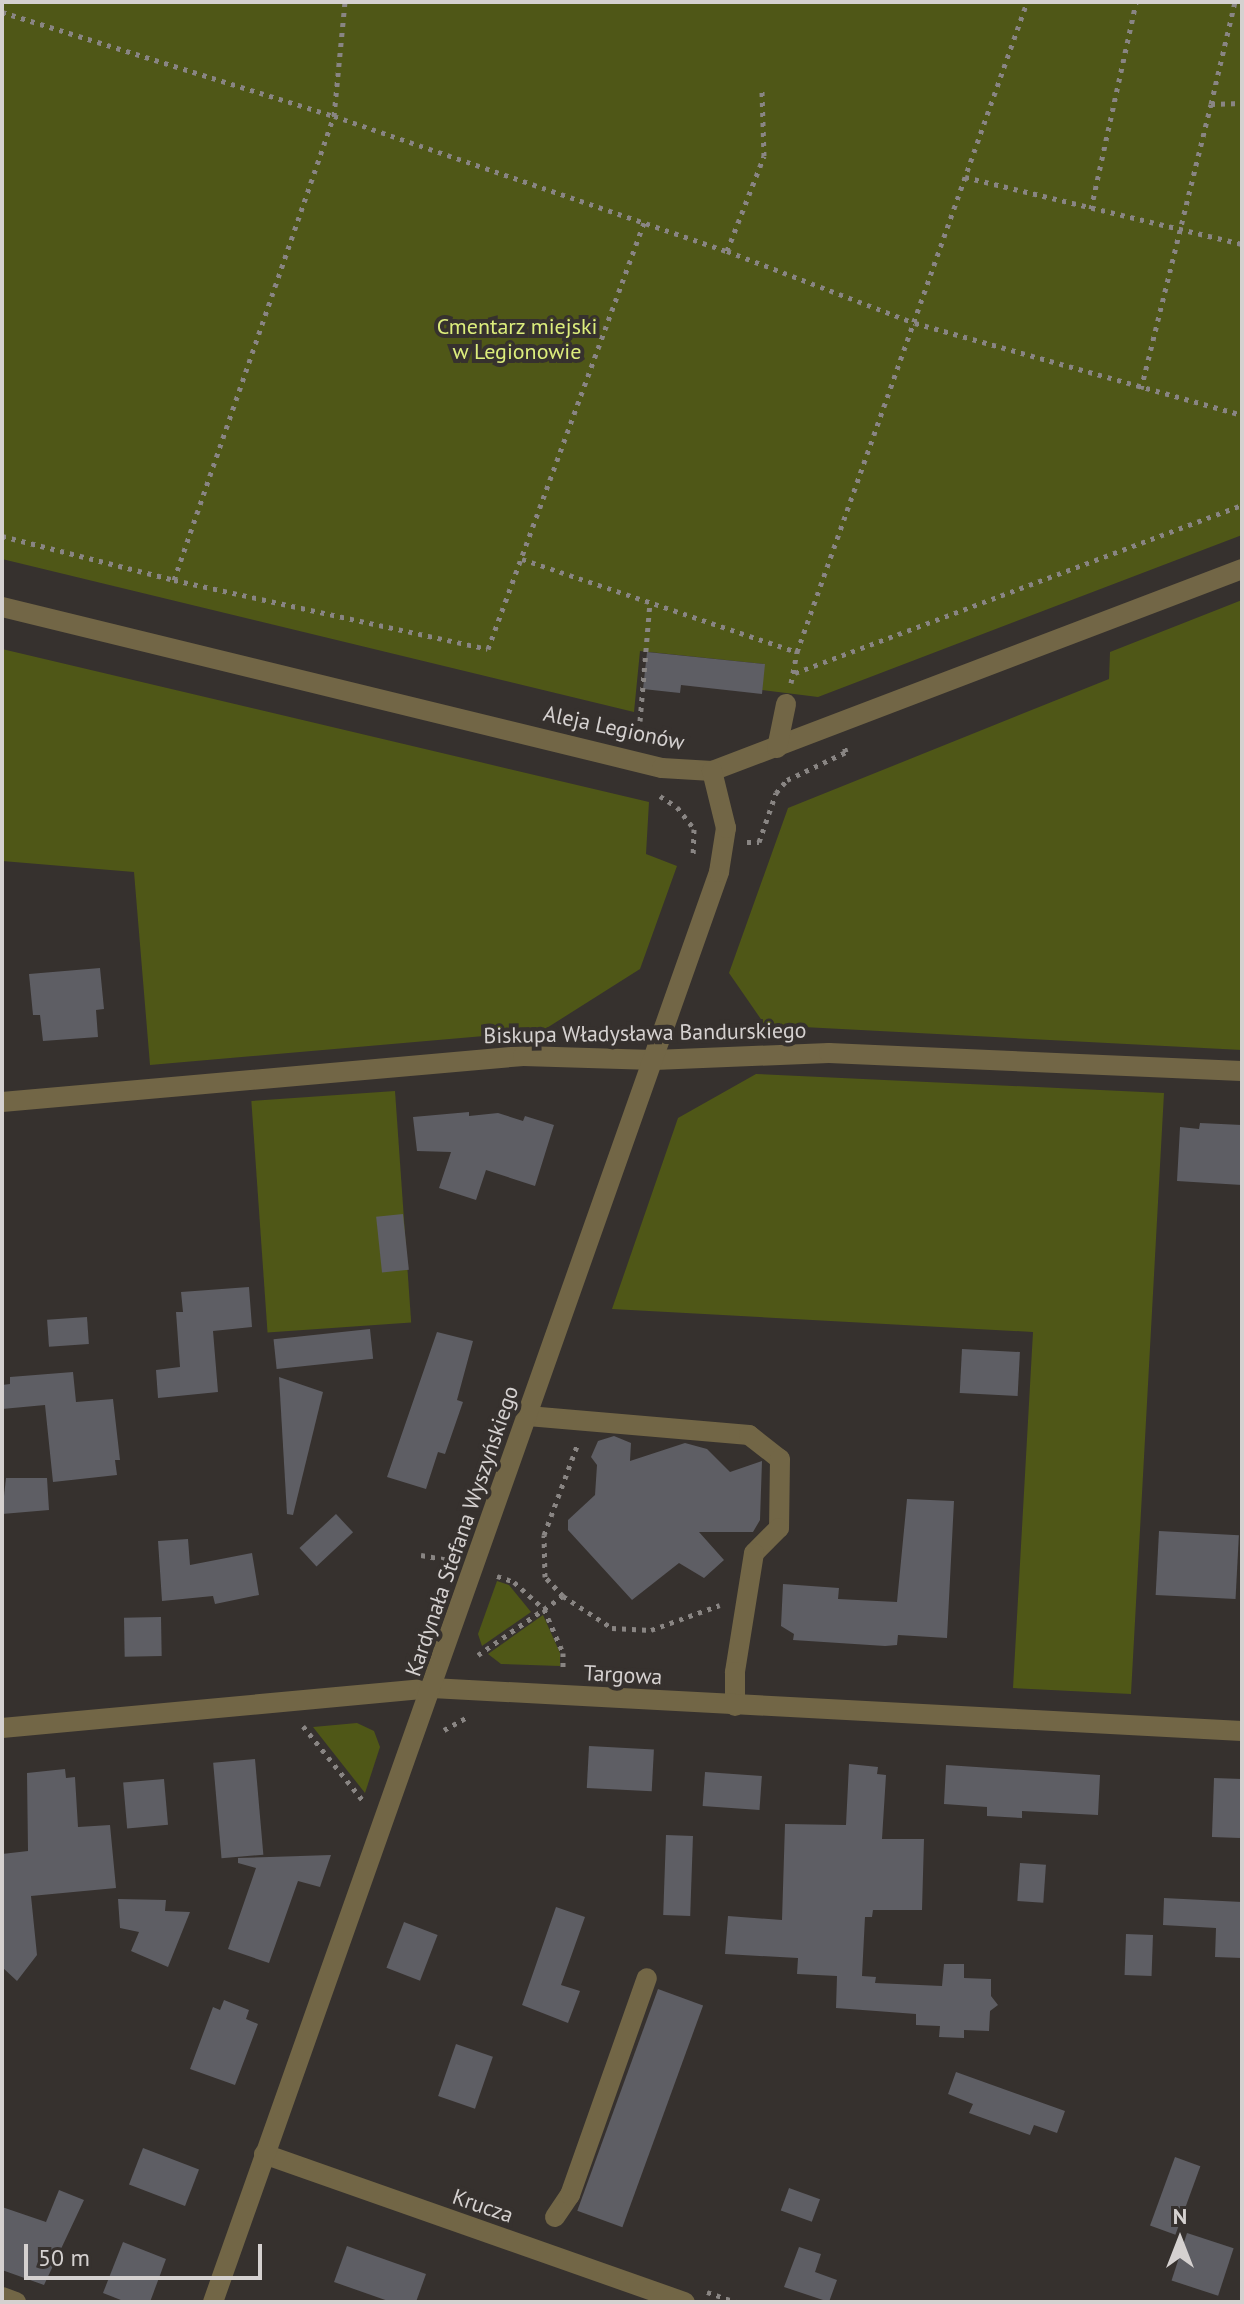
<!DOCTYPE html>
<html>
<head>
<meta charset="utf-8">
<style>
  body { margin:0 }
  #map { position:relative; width:1244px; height:2304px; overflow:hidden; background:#36312e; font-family:"PT Sans",sans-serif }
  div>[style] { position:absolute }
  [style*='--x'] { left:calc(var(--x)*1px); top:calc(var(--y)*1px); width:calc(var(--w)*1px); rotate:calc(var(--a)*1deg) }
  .green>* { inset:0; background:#4f5717; transform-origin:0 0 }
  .building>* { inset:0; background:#5e5e64; transform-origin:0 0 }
  .path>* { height:5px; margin-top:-2.5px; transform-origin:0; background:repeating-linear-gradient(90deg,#898583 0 4px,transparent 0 10px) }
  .minor>* { height:20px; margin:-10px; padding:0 10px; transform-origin:10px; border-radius:10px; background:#726646 }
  span { translate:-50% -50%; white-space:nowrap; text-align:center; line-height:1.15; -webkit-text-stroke:8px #36312e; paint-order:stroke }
  .park-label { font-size:22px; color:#dced7c }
  .street-label { font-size:22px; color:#d5d1d0 }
  .frame { position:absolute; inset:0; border:4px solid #d5d1d0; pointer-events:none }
  .north { position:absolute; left:1140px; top:2200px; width:80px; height:80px; -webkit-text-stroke:6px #36312e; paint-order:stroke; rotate:0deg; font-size:22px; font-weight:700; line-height:32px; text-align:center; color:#d5d1d0 }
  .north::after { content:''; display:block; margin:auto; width:28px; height:36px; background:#d5d1d0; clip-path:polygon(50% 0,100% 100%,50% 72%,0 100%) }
  .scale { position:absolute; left:24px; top:2244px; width:238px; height:36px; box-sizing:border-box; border:4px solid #d5d1d0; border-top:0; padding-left:10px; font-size:24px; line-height:28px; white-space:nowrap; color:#d5d1d0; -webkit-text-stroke:6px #36312e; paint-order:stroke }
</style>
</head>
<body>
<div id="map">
  <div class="green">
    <i style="clip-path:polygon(2px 2px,1242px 2px,1242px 535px,818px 697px,762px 690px,764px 664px,640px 651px,634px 712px,2px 559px)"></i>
    <i style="clip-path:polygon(1242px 600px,1242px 1050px,765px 1025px,729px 973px,788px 808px,1109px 679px,1110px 652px)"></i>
    <i style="clip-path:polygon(2px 649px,649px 802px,646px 854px,677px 866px,640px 969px,542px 1031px,150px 1065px,134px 872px,2px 861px)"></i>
    <i style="clip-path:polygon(756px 1074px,1164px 1093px,1131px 1694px,1013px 1688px,1033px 1332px,612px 1309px,678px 1118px)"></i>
    <i style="left:395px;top:1091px;width:232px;height:144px;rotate:86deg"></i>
    <i style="clip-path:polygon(497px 1581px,509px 1585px,531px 1612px,482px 1646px,478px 1634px)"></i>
    <i style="clip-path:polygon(543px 1615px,560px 1653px,560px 1666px,501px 1664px,488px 1654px)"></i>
    <i style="clip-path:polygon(357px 1723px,374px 1731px,380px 1747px,365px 1793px,313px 1727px)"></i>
  </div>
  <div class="building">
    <i style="clip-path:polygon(647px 652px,765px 664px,762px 694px,681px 685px,680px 693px,643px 689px)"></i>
    <i style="clip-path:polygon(100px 968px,104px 1009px,96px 1010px,98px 1037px,43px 1041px,40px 1015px,33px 1015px,29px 974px)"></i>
    <i style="clip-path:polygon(469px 1112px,469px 1116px,498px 1113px,523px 1121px,525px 1116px,554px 1125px,535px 1186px,486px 1170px,476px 1200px,439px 1188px,451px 1152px,417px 1151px,413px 1117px)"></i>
    <i style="clip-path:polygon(1200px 1123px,1242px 1125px,1242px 1185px,1177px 1181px,1180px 1127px,1199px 1129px)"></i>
    <i style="left:403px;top:1214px;width:56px;height:27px;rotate:84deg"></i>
    <i style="clip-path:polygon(249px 1287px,252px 1327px,213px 1331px,218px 1392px,158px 1398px,156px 1370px,180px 1367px,176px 1312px,183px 1312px,181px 1292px)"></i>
    <i style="left:87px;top:1317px;width:27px;height:40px;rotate:86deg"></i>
    <i style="left:370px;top:1329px;width:30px;height:97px;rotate:84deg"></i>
    <i style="clip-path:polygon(437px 1332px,473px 1341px,457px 1400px,463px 1402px,445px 1454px,438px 1452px,426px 1489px,387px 1477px)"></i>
    <i style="left:962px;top:1349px;width:58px;height:44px;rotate:3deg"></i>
    <i style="clip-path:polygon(73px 1372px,76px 1402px,113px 1399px,120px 1460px,115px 1460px,117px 1475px,53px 1482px,45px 1405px,2px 1409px,2px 1385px,10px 1384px,10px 1377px)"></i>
    <i style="clip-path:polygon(279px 1377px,323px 1392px,293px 1515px,287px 1514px)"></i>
    <i style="clip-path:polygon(614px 1436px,631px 1443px,630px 1461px,685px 1443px,707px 1449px,730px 1472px,762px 1461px,760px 1520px,753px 1532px,699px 1532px,724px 1560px,704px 1578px,679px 1563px,632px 1600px,568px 1530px,568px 1520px,595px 1495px,597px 1465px,591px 1457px,598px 1441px)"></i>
    <i style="clip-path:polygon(6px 1478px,47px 1478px,49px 1510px,2px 1514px)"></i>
    <i style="clip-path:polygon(907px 1499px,954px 1501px,947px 1638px,898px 1635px,897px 1645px,885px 1646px,793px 1640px,794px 1634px,781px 1626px,783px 1584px,839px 1588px,838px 1599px,897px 1602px)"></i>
    <i style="left:336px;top:1514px;width:25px;height:50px;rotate:47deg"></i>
    <i style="left:1159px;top:1531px;width:80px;height:64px;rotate:3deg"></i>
    <i style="clip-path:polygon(188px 1539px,190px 1565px,252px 1553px,259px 1595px,215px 1604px,213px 1596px,162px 1601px,158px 1541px)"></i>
    <i style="left:161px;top:1617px;width:39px;height:37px;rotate:89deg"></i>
    <i style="left:589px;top:1746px;width:65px;height:42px;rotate:3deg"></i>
    <i style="left:255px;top:1759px;width:96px;height:42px;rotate:85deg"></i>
    <i style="clip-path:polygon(849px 1764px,878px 1767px,877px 1774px,886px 1775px,882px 1839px,924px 1839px,922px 1910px,873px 1910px,872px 1917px,865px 1917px,862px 1976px,876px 1977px,875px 1983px,942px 1986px,944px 1964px,964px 1964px,964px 1978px,991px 1979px,991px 1996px,998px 2005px,990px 2011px,989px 2031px,964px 2030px,964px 2038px,939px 2037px,940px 2026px,916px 2025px,916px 2014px,836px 2008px,837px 1976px,797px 1974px,798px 1958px,725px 1954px,728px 1916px,782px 1920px,785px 1824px,846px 1825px)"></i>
    <i style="clip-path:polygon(946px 1765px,1100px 1775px,1098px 1815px,1022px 1811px,1022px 1818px,987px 1816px,987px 1807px,944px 1804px)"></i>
    <i style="clip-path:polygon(65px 1769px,66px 1778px,75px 1777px,78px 1827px,110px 1825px,116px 1888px,31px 1896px,37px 1955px,17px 1981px,2px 1967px,2px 1854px,28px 1851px,27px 1773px)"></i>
    <i style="left:705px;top:1772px;width:57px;height:34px;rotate:4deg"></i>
    <i style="left:1214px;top:1778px;width:28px;height:59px;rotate:2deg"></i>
    <i style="left:164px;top:1779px;width:46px;height:41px;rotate:85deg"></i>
    <i style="left:666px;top:1835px;width:27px;height:80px;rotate:2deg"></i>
    <i style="clip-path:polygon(331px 1855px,320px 1887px,298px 1881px,269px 1963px,228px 1949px,256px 1868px,238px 1863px,238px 1858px)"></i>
    <i style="left:1020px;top:1863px;width:26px;height:38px;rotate:4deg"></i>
    <i style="clip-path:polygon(1164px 1898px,1242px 1902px,1242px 1958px,1215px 1957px,1216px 1928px,1163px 1925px)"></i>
    <i style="clip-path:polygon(118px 1899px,166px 1900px,165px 1911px,190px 1912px,168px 1967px,131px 1951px,139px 1932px,120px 1928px)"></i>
    <i style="clip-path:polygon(556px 1907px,585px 1917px,561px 1985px,580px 1991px,568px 2023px,522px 2005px)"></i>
    <i style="left:404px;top:1922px;width:36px;height:49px;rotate:21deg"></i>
    <i style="left:1126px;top:1934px;width:27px;height:41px;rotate:2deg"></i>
    <i style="left:658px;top:1989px;width:48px;height:236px;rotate:20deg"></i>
    <i style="clip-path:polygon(224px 2000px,249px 2010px,246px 2019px,258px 2024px,235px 2085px,190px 2069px,213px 2007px,220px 2010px)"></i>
    <i style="left:456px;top:2044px;width:39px;height:55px;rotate:19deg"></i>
    <i style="clip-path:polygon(956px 2072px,1065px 2111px,1057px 2133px,1034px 2125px,1030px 2135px,969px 2113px,973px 2104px,948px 2094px)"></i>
    <i style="left:143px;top:2148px;width:60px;height:39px;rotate:21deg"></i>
    <i style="left:1175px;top:2157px;width:27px;height:73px;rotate:20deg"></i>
    <i style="left:789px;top:2188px;width:33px;height:24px;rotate:20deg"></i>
    <i style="clip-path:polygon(59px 2190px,84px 2200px,44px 2285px,2px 2270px,2px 2207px,46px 2222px)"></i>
    <i style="left:1187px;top:2233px;width:49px;height:50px;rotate:18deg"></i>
    <i style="clip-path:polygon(123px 2242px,166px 2259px,150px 2302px,126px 2302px,103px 2293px)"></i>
    <i style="clip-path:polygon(347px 2246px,426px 2274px,416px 2302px,391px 2302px,334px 2282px)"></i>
    <i style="clip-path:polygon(799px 2247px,821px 2254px,815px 2272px,837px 2280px,829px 2302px,784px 2287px)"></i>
  </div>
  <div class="path">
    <i style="--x:2;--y:12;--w:348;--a:17.4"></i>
    <i style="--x:334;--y:116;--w:416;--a:19"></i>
    <i style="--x:727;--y:251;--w:201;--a:21"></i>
    <i style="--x:915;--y:323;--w:340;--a:15.7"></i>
    <i style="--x:1211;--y:104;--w:105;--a:-76.8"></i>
    <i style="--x:965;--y:177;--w:285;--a:13.6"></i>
    <i style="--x:1091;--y:209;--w:212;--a:-77.7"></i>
    <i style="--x:727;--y:251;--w:102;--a:-68.7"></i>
    <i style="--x:764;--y:156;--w:65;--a:-91.8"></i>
    <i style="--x:1141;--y:389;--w:293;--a:-76.2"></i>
    <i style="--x:1211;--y:104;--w:31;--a:-2"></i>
    <i style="--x:2;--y:536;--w:178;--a:14.3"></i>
    <i style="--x:174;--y:580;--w:321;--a:12.4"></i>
    <i style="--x:488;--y:649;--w:454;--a:-69.9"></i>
    <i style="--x:522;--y:559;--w:290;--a:18.7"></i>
    <i style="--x:174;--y:580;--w:491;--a:-71"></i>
    <i style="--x:334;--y:116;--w:115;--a:-84.5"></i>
    <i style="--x:795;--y:673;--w:478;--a:-20.6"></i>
    <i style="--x:791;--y:683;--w:32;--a:-79"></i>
    <i style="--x:797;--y:652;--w:689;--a:-70.51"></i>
    <i style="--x:640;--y:721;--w:118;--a:-85.2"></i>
    <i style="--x:660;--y:796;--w:20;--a:33"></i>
    <i style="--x:677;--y:807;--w:28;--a:52"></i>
    <i style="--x:694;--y:829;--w:25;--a:92"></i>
    <i style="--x:747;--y:842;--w:12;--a:0"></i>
    <i style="--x:759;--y:842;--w:52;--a:-70.9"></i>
    <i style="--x:776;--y:793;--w:17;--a:-50"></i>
    <i style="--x:787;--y:780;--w:65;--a:-25.4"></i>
    <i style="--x:846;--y:752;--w:6;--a:-108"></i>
    <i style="--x:421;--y:1555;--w:28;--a:10"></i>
    <i style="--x:497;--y:1576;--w:18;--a:19"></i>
    <i style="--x:514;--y:1582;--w:40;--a:42"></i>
    <i style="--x:544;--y:1609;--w:48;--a:66.6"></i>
    <i style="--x:563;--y:1653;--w:16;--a:90"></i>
    <i style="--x:563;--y:1596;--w:26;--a:-133"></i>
    <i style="--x:545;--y:1577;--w:42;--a:-91.4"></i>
    <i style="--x:544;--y:1535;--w:98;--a:-69.7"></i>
    <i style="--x:478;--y:1655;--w:103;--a:-34.8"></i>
    <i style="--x:563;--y:1596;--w:59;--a:33.1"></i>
    <i style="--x:612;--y:1628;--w:39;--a:3"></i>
    <i style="--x:651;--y:1630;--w:73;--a:-19.9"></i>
    <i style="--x:303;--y:1726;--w:97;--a:51.2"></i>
    <i style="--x:444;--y:1730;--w:26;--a:-29"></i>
    <i style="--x:707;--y:2292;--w:31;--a:19"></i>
  </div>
  <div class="minor">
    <i style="--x:2;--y:607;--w:679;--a:13.71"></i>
    <i style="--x:662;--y:768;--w:50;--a:3.4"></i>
    <i style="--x:712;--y:771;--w:567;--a:-20.86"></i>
    <i style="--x:777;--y:748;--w:45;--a:-78.4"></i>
    <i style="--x:2;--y:1102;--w:523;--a:-5.05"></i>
    <i style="--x:523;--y:1056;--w:131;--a:1.7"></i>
    <i style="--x:654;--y:1060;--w:175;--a:-2.3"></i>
    <i style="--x:829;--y:1053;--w:413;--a:2.5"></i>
    <i style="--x:528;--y:1416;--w:222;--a:4.9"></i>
    <i style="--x:749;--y:1435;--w:39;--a:38"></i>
    <i style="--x:780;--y:1459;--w:69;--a:90.8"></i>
    <i style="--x:779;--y:1528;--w:35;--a:135"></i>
    <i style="--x:754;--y:1553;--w:121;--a:99.1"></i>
    <i style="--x:735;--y:1672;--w:34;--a:90"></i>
    <i style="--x:2;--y:1728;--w:432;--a:-5.3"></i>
    <i style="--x:432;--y:1688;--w:811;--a:3.04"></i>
    <i style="--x:264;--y:2154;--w:446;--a:19.4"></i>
    <i style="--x:555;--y:2217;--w:27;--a:-56"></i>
    <i style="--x:570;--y:2195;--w:230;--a:-70.5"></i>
    <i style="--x:2;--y:2297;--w:15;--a:20"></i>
    <i style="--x:213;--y:2302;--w:1517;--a:-70.51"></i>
    <i style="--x:719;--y:872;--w:45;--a:-81"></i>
    <i style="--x:726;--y:828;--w:59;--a:-103.8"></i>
  </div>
  <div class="park-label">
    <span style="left:517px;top:339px">Cmentarz miejski<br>w Legionowie</span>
  </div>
  <div class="street-label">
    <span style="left:614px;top:728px;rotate:12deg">Aleja Legionów</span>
    <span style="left:645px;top:1033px;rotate:-1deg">Biskupa Władysława Bandurskiego</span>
    <span style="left:462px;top:1531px;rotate:-71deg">Kardynała Stefana Wyszyńskiego</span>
    <span style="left:623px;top:1675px;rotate:3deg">Targowa</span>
    <span style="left:483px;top:2206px;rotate:19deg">Krucza</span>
  </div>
  <div class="frame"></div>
  <div class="north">N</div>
  <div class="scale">50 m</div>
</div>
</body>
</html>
